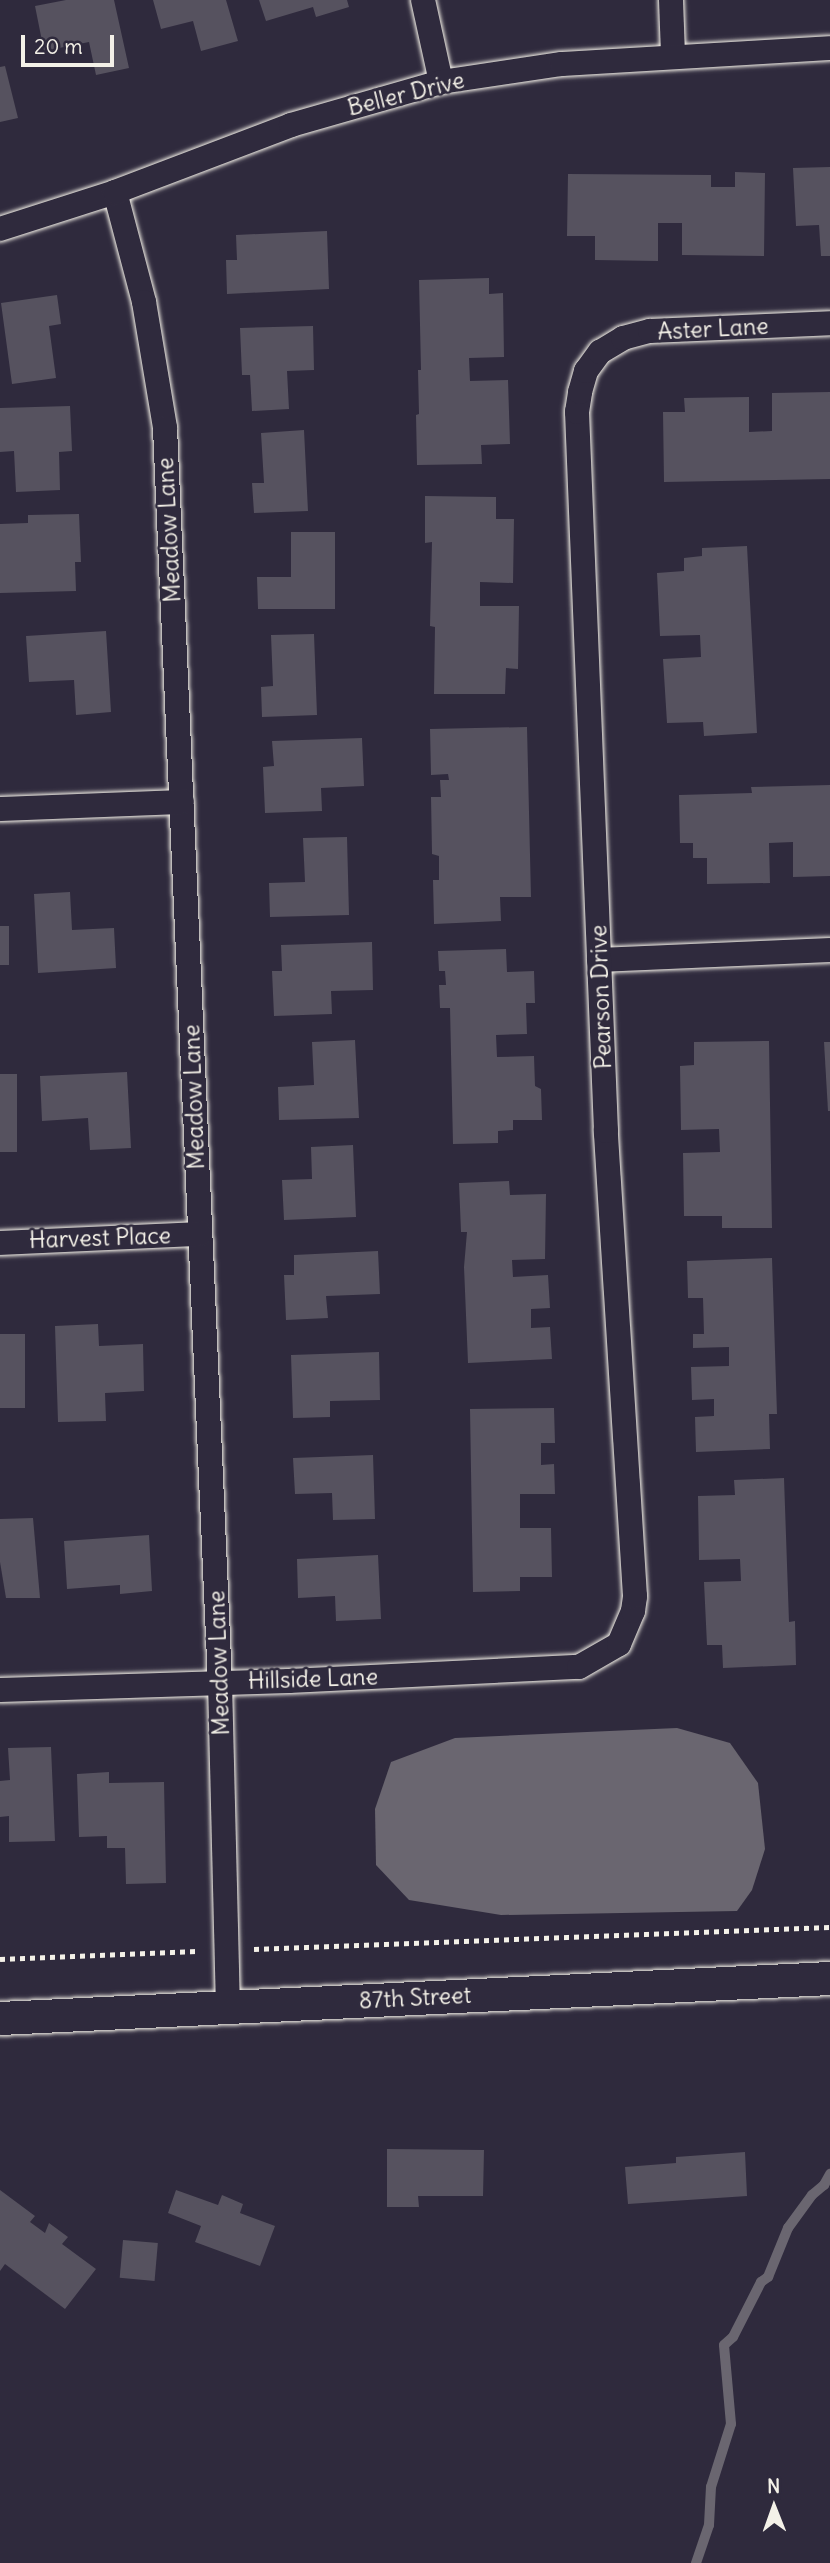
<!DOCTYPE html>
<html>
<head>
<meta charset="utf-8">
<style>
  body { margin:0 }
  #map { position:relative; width:830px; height:2563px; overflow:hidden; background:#2f2a3d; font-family:Delius,sans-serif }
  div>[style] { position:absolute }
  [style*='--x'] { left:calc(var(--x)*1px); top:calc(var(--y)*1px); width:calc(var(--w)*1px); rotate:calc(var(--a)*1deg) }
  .water>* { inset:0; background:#6a6670 }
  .stream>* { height:10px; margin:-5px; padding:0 5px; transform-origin:5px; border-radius:5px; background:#6a6670 }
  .building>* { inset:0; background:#56525f; transform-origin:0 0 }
  .path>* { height:4.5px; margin-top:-2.25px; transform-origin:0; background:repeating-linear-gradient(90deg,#f4f1e8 0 5px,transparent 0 10px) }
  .roads { filter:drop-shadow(0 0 2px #f4f1e8) drop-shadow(0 0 2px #f4f1e8) }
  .street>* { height:24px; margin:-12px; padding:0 12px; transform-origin:12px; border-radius:12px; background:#2f2a3d }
  .secondary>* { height:33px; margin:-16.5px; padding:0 16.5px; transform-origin:16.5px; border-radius:16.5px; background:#2f2a3d }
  span { translate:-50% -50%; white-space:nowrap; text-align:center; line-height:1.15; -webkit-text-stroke:5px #2f2a3d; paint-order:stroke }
  .street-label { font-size:23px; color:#f4f1e8 }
  .north { position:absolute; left:739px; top:2472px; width:70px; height:70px; -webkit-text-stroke:5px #2f2a3d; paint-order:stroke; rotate:359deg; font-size:19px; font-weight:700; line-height:28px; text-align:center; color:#f4f1e8 }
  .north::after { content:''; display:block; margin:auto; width:24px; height:32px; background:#f4f1e8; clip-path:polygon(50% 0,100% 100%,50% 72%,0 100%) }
  .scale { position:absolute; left:21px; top:35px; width:93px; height:32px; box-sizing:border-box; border:4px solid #f4f1e8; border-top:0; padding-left:9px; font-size:21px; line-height:24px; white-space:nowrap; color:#f4f1e8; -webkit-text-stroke:5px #2f2a3d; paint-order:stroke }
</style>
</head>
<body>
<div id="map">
  <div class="water">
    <i style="clip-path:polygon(677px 1728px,730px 1743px,758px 1783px,765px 1849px,752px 1890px,737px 1911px,501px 1915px,409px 1900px,376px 1865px,375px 1809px,391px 1762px,455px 1738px)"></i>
  </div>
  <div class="stream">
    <i style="--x:696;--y:2563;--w:40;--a:-71.1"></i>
    <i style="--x:709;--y:2525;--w:38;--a:-87"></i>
    <i style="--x:711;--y:2487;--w:66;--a:-72.4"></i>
    <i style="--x:731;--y:2424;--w:79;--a:-95.1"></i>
    <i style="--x:724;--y:2345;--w:12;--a:-42"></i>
    <i style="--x:733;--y:2337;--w:62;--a:-63"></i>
    <i style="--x:761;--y:2282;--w:9;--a:-36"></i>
    <i style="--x:768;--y:2277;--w:53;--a:-67.8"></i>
    <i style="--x:788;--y:2228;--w:41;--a:-54"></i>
    <i style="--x:812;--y:2195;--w:16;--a:-40"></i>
    <i style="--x:824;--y:2185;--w:13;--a:-61"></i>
  </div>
  <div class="building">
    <i style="clip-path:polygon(66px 0,114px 0,129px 68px,96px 75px,89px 42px,44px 51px,35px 6px)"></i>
    <i style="clip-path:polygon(153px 0,226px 0,238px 41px,201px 51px,193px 21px,161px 29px)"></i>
    <i style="clip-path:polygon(259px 0,347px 0,349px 7px,316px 17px,313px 7px,266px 21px)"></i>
    <i style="clip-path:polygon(5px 66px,18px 118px,0 122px,0 67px)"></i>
    <i style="clip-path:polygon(830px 167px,830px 256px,821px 256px,819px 225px,796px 226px,793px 168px)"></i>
    <i style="clip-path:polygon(735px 172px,765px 173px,764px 256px,682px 255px,682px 223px,658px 223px,658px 261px,595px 260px,595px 236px,567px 236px,568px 174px,711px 175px,711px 187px,735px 187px)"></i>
    <i style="clip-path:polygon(327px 231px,329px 289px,227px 294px,226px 260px,237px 260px,236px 235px)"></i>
    <i style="clip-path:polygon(489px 278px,489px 294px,503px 293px,504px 357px,469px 358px,470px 381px,508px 380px,510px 444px,481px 445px,482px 464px,417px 465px,416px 415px,419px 414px,418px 370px,421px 370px,419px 280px)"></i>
    <i style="clip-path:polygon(57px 295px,61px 324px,49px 326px,56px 378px,12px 384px,1px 303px)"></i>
    <i style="clip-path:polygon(313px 326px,314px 370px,287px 371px,289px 409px,252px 411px,250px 375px,242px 375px,240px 328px)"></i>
    <i style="clip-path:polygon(830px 392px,830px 479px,664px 482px,663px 412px,685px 412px,684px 398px,749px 397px,749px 432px,772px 431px,772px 393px)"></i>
    <i style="clip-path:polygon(70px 406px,72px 451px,59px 452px,60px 490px,16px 492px,14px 451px,0 452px,0 408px)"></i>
    <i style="clip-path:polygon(304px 430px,308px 511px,254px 513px,252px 483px,264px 483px,261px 433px)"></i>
    <i style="clip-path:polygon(425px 496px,496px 497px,496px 519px,514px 519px,513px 583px,480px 582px,480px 606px,519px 606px,518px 669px,506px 668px,505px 694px,434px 694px,435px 627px,430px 626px,432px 542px,425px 543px)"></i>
    <i style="clip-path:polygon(79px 514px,81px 562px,75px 562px,76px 591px,0 593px,0 524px,28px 523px,28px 515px)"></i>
    <i style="clip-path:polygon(291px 532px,335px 532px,335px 609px,258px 609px,257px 577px,291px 577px)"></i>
    <i style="clip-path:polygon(747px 546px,757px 733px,704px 736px,703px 722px,667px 723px,663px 659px,701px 657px,700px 635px,660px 636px,657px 573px,684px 571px,684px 558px,702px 556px,702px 548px)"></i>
    <i style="clip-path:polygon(106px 631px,111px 712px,76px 715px,74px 680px,29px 682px,26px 636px)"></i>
    <i style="clip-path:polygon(314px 634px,317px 715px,262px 717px,261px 687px,273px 686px,271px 635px)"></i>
    <i style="clip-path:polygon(527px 727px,531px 897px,500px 897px,501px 921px,434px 924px,433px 880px,439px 880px,439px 856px,432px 854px,431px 797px,441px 797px,440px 780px,449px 780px,448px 774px,431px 775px,430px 729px)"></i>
    <i style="clip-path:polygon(362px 738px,364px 786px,321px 788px,322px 811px,265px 813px,263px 767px,274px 766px,272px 741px)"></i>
    <i style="clip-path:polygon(830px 785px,830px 876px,793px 877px,793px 842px,769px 843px,770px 883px,707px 884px,707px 858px,693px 858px,693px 843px,680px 843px,679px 795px,752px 793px,751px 787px)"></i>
    <i style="clip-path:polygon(347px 837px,349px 915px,270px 917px,269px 883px,305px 882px,303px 838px)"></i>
    <i style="clip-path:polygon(70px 892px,72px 930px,114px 928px,116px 968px,38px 973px,34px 894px)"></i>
    <i style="left:0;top:926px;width:9px;height:39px"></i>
    <i style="clip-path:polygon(372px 942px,373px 990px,331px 991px,332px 1014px,274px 1016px,272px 971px,282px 971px,281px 945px)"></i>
    <i style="clip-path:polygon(506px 949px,507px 972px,534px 971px,535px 1003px,526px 1003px,527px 1034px,496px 1035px,497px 1057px,534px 1056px,535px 1086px,541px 1089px,542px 1120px,513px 1120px,513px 1130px,498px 1131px,498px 1143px,453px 1144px,450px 1008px,440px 1008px,439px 985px,446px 985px,445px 971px,439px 971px,438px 951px)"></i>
    <i style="clip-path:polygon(355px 1040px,359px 1118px,279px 1120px,278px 1087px,314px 1085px,312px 1042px)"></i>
    <i style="clip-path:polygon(769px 1041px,772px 1228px,722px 1228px,722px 1216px,684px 1216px,683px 1153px,720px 1152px,719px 1129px,681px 1130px,680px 1066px,694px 1065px,694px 1042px)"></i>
    <i style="clip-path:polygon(824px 1042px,830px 1042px,830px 1111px,828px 1111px)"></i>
    <i style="clip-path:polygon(127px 1072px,131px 1148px,90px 1150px,88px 1118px,42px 1121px,40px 1076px)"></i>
    <i style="left:0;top:1074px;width:17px;height:78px"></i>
    <i style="clip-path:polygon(353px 1145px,356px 1217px,284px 1220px,282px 1180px,312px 1179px,311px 1147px)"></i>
    <i style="clip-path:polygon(509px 1181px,510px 1195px,546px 1194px,545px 1259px,512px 1260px,513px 1277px,548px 1275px,550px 1308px,531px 1309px,531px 1328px,550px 1327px,552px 1359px,468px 1363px,464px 1267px,467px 1232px,461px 1232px,459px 1183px)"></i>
    <i style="clip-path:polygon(378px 1251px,380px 1294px,326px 1296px,328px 1318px,286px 1320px,284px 1275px,294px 1275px,294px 1255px)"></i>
    <i style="clip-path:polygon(772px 1258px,777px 1414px,769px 1414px,770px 1449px,696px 1452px,695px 1417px,714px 1416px,714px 1399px,692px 1400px,691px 1367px,729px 1366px,729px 1347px,693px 1348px,693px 1334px,704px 1334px,703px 1298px,688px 1298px,687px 1261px)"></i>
    <i style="clip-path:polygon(98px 1324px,99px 1346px,143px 1344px,144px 1391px,105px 1393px,106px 1421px,58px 1422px,55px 1326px)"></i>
    <i style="left:0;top:1334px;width:25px;height:74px"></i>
    <i style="clip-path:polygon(379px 1352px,380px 1400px,330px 1401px,330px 1417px,293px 1418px,291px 1355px)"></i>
    <i style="clip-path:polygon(554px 1408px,555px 1443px,541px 1443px,541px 1465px,554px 1464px,555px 1494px,520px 1494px,520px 1528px,551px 1528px,552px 1577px,520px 1577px,520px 1591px,473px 1592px,470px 1409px)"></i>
    <i style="clip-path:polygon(373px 1455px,375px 1519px,333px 1520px,332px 1493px,295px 1494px,293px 1458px)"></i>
    <i style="clip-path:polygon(784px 1478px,789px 1622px,795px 1621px,796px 1665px,723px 1668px,722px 1645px,707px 1645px,704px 1582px,741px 1581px,740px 1559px,699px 1560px,698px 1496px,735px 1495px,734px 1480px)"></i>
    <i style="clip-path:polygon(33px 1518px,40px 1598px,6px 1598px,0 1562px,0 1519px)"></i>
    <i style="clip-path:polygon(149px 1535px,152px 1591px,120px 1594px,120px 1585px,67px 1589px,64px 1541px)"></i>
    <i style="clip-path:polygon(378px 1555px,381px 1619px,336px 1621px,335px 1596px,298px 1598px,297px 1559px)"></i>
    <i style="clip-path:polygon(51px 1747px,55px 1841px,9px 1842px,9px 1816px,0 1817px,0 1781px,10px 1780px,8px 1748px)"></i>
    <i style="clip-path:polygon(109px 1772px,109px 1783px,164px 1782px,166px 1883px,126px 1884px,125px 1848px,107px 1848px,107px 1836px,79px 1837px,77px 1774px)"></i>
    <i style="clip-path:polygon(387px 2149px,484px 2150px,483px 2196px,418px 2196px,419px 2207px,387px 2207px)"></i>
    <i style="clip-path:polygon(745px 2152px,747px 2196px,628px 2204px,625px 2167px,676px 2163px,676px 2157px)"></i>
    <i style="clip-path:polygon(0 2190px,35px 2216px,30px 2222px,45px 2233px,49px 2223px,68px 2237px,62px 2244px,96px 2269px,65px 2309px,5px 2264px,0 2271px)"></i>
    <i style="clip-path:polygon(176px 2190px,218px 2205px,222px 2195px,243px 2204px,240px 2213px,275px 2226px,260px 2266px,195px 2242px,201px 2226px,168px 2213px)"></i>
    <i style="left:123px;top:2240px;width:35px;height:38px;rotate:5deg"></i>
  </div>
  <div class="path">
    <i style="--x:254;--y:1949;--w:576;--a:-2.19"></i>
    <i style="--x:0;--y:1959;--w:197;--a:-2.3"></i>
  </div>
  <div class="roads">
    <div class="street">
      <i style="--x:423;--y:0;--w:84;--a:77.6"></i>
      <i style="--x:671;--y:0;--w:55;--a:87.9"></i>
      <i style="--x:115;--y:192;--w:114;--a:75.2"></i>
      <i style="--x:144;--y:302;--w:128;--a:80.5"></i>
      <i style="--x:165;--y:428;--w:1255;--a:87.49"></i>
      <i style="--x:220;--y:1682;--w:325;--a:88.6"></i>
      <i style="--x:0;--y:229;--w:121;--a:-17.8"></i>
      <i style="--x:115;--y:192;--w:188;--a:-20.8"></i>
      <i style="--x:291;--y:125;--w:156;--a:-16"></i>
      <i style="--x:441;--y:82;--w:122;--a:-8.5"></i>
      <i style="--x:562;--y:64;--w:268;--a:-3.4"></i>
      <i style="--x:0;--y:809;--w:182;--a:-2.2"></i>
      <i style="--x:599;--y:960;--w:231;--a:-2.5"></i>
      <i style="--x:0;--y:1243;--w:200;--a:-2.6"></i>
      <i style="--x:0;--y:1690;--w:289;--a:-1.8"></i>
      <i style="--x:289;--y:1681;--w:290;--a:-2.8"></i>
      <i style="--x:579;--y:1667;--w:46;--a:-29.9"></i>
      <i style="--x:619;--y:1644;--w:36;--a:-67"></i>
      <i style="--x:633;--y:1611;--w:15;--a:-82"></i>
      <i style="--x:635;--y:1596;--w:466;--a:-93.6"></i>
      <i style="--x:606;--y:1131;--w:720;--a:-92.31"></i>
      <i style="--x:577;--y:412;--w:20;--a:-81"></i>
      <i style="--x:580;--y:392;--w:22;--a:-74"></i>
      <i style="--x:586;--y:371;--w:24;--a:-54"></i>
      <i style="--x:600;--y:352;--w:27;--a:-31"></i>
      <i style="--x:623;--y:338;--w:28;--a:-15"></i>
      <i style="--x:650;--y:331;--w:180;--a:-2.5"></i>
    </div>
    <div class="secondary">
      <i style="--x:0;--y:2018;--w:831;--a:-2.76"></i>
    </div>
  </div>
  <div class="street-label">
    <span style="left:406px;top:94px;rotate:-14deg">Beller Drive</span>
    <span style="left:713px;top:329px;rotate:-3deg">Aster Lane</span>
    <span style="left:169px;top:530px;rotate:-93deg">Meadow Lane</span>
    <span style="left:601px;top:997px;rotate:-92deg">Pearson Drive</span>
    <span style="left:194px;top:1097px;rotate:-92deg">Meadow Lane</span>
    <span style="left:100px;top:1238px;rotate:-2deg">Harvest Place</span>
    <span style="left:219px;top:1663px;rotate:-92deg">Meadow Lane</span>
    <span style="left:313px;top:1679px;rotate:-2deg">Hillside Lane</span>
    <span style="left:415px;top:1998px;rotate:-3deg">87th Street</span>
  </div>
  <div class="north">N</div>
  <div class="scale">20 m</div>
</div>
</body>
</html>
